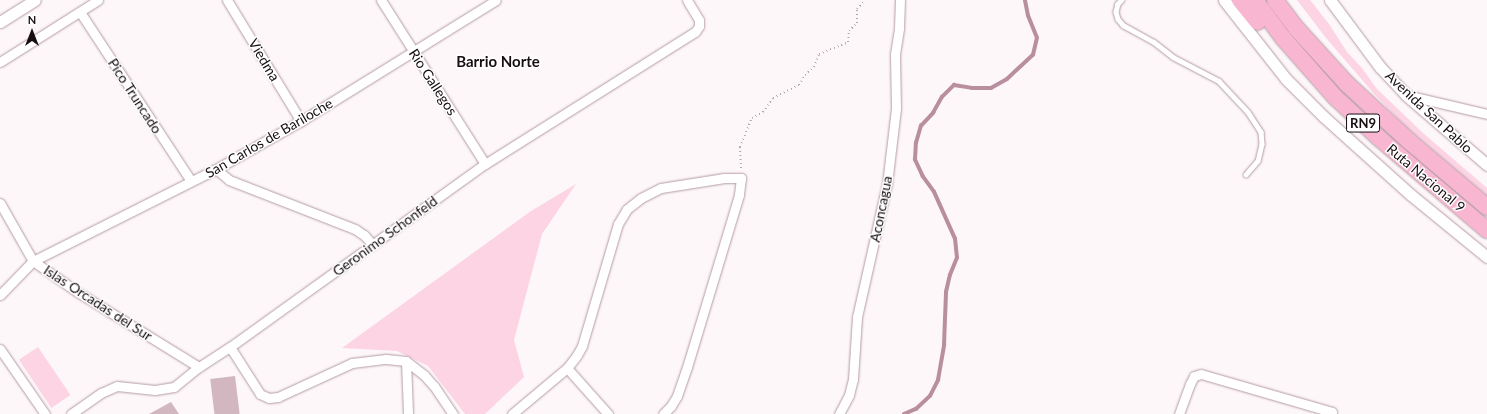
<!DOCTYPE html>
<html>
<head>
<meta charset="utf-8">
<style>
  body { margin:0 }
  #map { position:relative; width:1487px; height:414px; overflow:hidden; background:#fdf7f9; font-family:Lato,sans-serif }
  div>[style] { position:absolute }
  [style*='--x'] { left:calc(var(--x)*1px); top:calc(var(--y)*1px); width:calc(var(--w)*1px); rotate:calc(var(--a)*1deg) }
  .green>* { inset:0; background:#fcd4e3; transform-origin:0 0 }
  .stream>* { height:3.5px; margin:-1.75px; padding:0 1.75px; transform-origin:1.75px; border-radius:1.75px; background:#b98f9f }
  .building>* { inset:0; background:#d2b7c0; transform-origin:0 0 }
  .path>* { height:2px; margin-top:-1px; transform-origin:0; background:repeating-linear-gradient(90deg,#b0a8ab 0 1px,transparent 0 4px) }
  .roads { filter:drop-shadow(0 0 1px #b59ba4) drop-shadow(0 0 1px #b59ba4) }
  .service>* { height:4.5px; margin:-2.25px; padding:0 2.25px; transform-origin:2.25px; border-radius:2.25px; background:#fff }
  .minor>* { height:9px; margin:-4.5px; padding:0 4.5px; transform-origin:4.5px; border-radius:4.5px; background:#fff }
  .tertiary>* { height:11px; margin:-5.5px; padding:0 5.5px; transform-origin:5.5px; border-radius:5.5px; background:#fff }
  .motorway>* { height:16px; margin:-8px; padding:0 8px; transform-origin:8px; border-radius:8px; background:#f8b6d0 }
  span { translate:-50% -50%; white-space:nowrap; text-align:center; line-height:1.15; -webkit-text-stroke:3px #fff; paint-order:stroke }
  .shield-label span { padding:1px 3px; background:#fff; border:1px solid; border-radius:3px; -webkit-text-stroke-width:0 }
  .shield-label { font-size:13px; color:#170e11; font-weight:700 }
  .street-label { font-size:14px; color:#170e11 }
  .neighbourhood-label { font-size:15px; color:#170e11; font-weight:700 }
  .north { position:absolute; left:12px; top:12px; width:40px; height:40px; -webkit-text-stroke:3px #fff; paint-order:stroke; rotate:0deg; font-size:11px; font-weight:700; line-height:16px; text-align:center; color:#170e11 }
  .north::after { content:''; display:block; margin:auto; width:14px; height:18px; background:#170e11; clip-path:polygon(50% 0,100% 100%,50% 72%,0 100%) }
</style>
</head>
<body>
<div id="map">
  <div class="green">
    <i style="clip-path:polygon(1297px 0,1310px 0,1329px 24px,1347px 52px,1362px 68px,1377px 89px,1423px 133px,1487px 188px,1487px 196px,1405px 126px,1375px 95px,1326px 38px)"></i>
    <i style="clip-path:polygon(576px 184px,542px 234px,514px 340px,524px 377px,485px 414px,465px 414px,428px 366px,397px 351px,342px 348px,531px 211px)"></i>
    <i style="left:38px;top:347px;width:58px;height:23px;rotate:56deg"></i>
  </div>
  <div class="stream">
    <i style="--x:904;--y:414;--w:13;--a:-23"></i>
    <i style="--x:916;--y:409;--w:19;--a:-43"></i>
    <i style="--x:930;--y:396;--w:18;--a:-63"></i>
    <i style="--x:938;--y:380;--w:36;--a:-80"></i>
    <i style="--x:944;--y:345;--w:53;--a:-87.8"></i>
    <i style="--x:946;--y:292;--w:17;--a:-77"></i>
    <i style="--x:950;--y:275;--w:18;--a:-68"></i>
    <i style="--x:957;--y:258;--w:19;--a:-96"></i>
    <i style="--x:955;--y:239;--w:51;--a:-114.1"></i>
    <i style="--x:934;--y:192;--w:19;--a:-126"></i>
    <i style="--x:923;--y:177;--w:19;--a:-115"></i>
    <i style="--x:915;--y:160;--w:17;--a:-87"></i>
    <i style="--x:916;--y:143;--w:18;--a:-74"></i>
    <i style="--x:921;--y:126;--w:18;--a:-47"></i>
    <i style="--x:933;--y:113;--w:18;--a:-61"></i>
    <i style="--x:942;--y:97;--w:17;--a:-45"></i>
    <i style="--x:954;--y:85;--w:18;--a:9"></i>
    <i style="--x:972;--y:88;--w:19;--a:0"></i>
    <i style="--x:991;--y:88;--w:18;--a:-29"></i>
    <i style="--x:1007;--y:79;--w:35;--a:-43"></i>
    <i style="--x:1033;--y:55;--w:17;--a:-77"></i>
    <i style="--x:1037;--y:38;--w:24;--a:-112"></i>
    <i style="--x:1028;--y:16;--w:16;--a:-101"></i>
  </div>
  <div class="building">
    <i style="left:235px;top:376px;width:38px;height:25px;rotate:83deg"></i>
    <i style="clip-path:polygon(171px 402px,179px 414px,149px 414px)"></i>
  </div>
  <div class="path">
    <i style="--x:741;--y:168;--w:21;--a:-93"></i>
    <i style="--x:740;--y:147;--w:31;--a:-68"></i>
    <i style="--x:752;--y:118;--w:13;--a:-29"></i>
    <i style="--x:763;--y:112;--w:17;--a:-54"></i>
    <i style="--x:773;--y:98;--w:29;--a:-27"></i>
    <i style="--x:799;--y:85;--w:12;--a:-59"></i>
    <i style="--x:805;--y:75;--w:12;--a:-42"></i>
    <i style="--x:814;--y:67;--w:14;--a:-69"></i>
    <i style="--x:819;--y:54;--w:31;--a:-22"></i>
    <i style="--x:848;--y:42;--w:11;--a:-85"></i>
    <i style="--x:849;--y:31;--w:11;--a:-45"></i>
    <i style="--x:857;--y:23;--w:14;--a:-90"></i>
    <i style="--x:857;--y:9;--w:11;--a:-49"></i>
  </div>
  <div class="roads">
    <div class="service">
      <i style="--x:1122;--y:0;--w:6;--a:135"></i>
      <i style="--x:1118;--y:4;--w:8;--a:104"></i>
      <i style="--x:1116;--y:12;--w:7;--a:74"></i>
      <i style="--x:1118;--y:19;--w:8;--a:50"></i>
      <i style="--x:1123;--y:25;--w:35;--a:29"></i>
      <i style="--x:1154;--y:42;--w:24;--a:38"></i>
      <i style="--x:1173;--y:57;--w:52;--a:27.6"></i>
      <i style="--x:1219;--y:81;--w:42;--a:46.9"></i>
      <i style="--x:1248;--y:112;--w:24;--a:57"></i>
      <i style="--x:1261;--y:132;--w:12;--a:85"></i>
      <i style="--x:1262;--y:144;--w:17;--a:103"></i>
      <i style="--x:1258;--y:161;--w:18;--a:131"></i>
    </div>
    <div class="minor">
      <i style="--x:227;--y:0;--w:142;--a:58.6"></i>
      <i style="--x:381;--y:0;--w:194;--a:57.6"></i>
      <i style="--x:80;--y:12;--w:202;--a:56.7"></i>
      <i style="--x:0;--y:62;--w:116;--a:-32.3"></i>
      <i style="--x:1406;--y:95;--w:83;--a:13.2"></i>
      <i style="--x:216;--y:169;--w:17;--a:40"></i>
      <i style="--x:229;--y:180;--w:135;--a:21.3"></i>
      <i style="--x:355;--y:229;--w:11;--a:34"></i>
      <i style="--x:364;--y:235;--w:13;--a:48"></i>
      <i style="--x:0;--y:203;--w:67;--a:60.4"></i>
      <i style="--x:33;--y:261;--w:56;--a:34.8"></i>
      <i style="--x:79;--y:293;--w:141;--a:31.7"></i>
      <i style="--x:0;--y:295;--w:47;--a:-45.9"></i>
      <i style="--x:33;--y:261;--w:205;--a:-26.7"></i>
      <i style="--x:216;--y:169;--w:98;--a:-29.5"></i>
      <i style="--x:301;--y:121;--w:229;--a:-31.8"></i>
      <i style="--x:230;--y:347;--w:56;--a:57.4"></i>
      <i style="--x:260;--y:394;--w:10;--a:24"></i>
      <i style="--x:269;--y:398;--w:9;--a:-6"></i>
      <i style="--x:278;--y:397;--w:81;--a:-24.7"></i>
      <i style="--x:352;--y:363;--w:34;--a:-7"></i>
      <i style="--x:386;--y:359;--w:20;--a:6"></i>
      <i style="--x:406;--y:361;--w:23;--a:38"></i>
      <i style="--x:424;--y:375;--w:15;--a:48"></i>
      <i style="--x:434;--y:386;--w:34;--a:56"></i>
      <i style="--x:0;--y:349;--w:79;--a:55.3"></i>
      <i style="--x:406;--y:361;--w:53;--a:87.8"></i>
      <i style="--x:567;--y:368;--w:62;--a:48.3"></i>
      <i style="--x:71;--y:414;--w:37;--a:-35"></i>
      <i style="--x:101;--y:393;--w:17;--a:-24"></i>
      <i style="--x:117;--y:386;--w:38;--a:6"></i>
      <i style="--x:155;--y:390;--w:19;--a:-9"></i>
      <i style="--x:174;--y:387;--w:32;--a:-39"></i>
      <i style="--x:199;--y:367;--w:37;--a:-33"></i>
      <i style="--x:230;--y:347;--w:314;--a:-35.7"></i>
      <i style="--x:485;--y:164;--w:248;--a:-32.2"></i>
      <i style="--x:695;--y:32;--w:7;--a:-56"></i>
      <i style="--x:699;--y:26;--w:6;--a:-90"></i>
      <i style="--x:699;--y:20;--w:23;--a:-121"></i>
      <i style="--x:512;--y:414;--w:72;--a:-39.9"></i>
      <i style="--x:567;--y:368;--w:16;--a:-52"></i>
      <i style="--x:577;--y:355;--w:10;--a:-61"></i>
      <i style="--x:582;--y:346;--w:127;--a:-73.6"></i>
      <i style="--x:618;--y:224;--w:17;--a:-59"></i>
      <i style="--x:627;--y:209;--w:18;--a:-38"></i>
      <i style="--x:641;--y:198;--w:22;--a:-27"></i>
      <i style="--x:661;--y:188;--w:64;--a:-9"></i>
      <i style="--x:724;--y:178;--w:17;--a:0"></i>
      <i style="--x:741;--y:178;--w:17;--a:97"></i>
      <i style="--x:739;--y:195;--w:180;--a:106.8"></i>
      <i style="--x:687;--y:367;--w:31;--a:109"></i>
      <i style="--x:677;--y:396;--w:12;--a:121"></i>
      <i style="--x:671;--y:406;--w:11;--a:135"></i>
      <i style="--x:839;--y:414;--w:21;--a:-62"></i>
      <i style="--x:849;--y:395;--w:16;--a:-76"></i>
      <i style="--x:853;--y:379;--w:62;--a:-86.3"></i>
      <i style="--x:857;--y:317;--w:136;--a:-77.3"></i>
      <i style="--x:887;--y:184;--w:77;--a:-83.2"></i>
      <i style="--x:896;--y:108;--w:54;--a:-91.1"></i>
      <i style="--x:895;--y:54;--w:26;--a:-81"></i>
      <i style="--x:899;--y:28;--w:28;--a:-88"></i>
      <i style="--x:1179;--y:414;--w:32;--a:-70"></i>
      <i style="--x:1190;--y:384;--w:9;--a:-63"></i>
      <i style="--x:1194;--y:376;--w:7;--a:-16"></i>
      <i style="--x:1201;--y:374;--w:136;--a:16.2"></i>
      <i style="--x:1332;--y:412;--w:2;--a:117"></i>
    </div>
    <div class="tertiary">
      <i style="--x:1224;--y:0;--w:100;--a:51.9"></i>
      <i style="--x:1286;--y:79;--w:54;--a:45"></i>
      <i style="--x:1324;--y:117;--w:117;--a:41.9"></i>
      <i style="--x:1411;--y:195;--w:98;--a:39.2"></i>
      <i style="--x:1330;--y:0;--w:84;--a:53.3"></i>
      <i style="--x:1380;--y:67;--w:38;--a:47"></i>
      <i style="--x:1406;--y:95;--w:107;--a:40.8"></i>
      <i style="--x:0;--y:22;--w:41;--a:-32.2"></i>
    </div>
    <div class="motorway">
      <i style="--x:1240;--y:0;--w:28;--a:51"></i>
      <i style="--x:1255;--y:0;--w:47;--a:53.6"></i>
      <i style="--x:1283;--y:38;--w:79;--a:48.6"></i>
      <i style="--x:1335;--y:97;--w:60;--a:43"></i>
      <i style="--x:1379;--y:138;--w:142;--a:40.4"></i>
      <i style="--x:1275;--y:0;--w:35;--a:53"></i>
      <i style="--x:1296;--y:28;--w:74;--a:47.7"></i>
      <i style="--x:1346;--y:83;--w:87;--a:42.7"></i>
      <i style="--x:1410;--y:142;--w:101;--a:40.2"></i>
    </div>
  </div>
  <div class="shield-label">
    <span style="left:1363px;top:123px">RN9</span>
  </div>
  <div class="street-label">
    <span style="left:264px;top:60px;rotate:59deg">Viedma</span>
    <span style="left:433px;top:82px;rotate:57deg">Rio Gallegos</span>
    <span style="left:135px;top:96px;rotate:57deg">Pico Truncado</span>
    <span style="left:1429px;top:112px;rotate:43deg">Avenida San Pablo</span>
    <span style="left:269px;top:138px;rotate:-30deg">San Carlos de Bariloche</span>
    <span style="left:1426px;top:178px;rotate:40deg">Ruta Nacional 9</span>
    <span style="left:881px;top:209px;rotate:-79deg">Aconcagua</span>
    <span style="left:385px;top:236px;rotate:-36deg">Geronimo Schonfeld</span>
    <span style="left:98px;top:303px;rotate:33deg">Islas Orcadas del Sur</span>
  </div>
  <div class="neighbourhood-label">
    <span style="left:498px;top:62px">Barrio Norte</span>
  </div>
  <div class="north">N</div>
</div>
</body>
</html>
